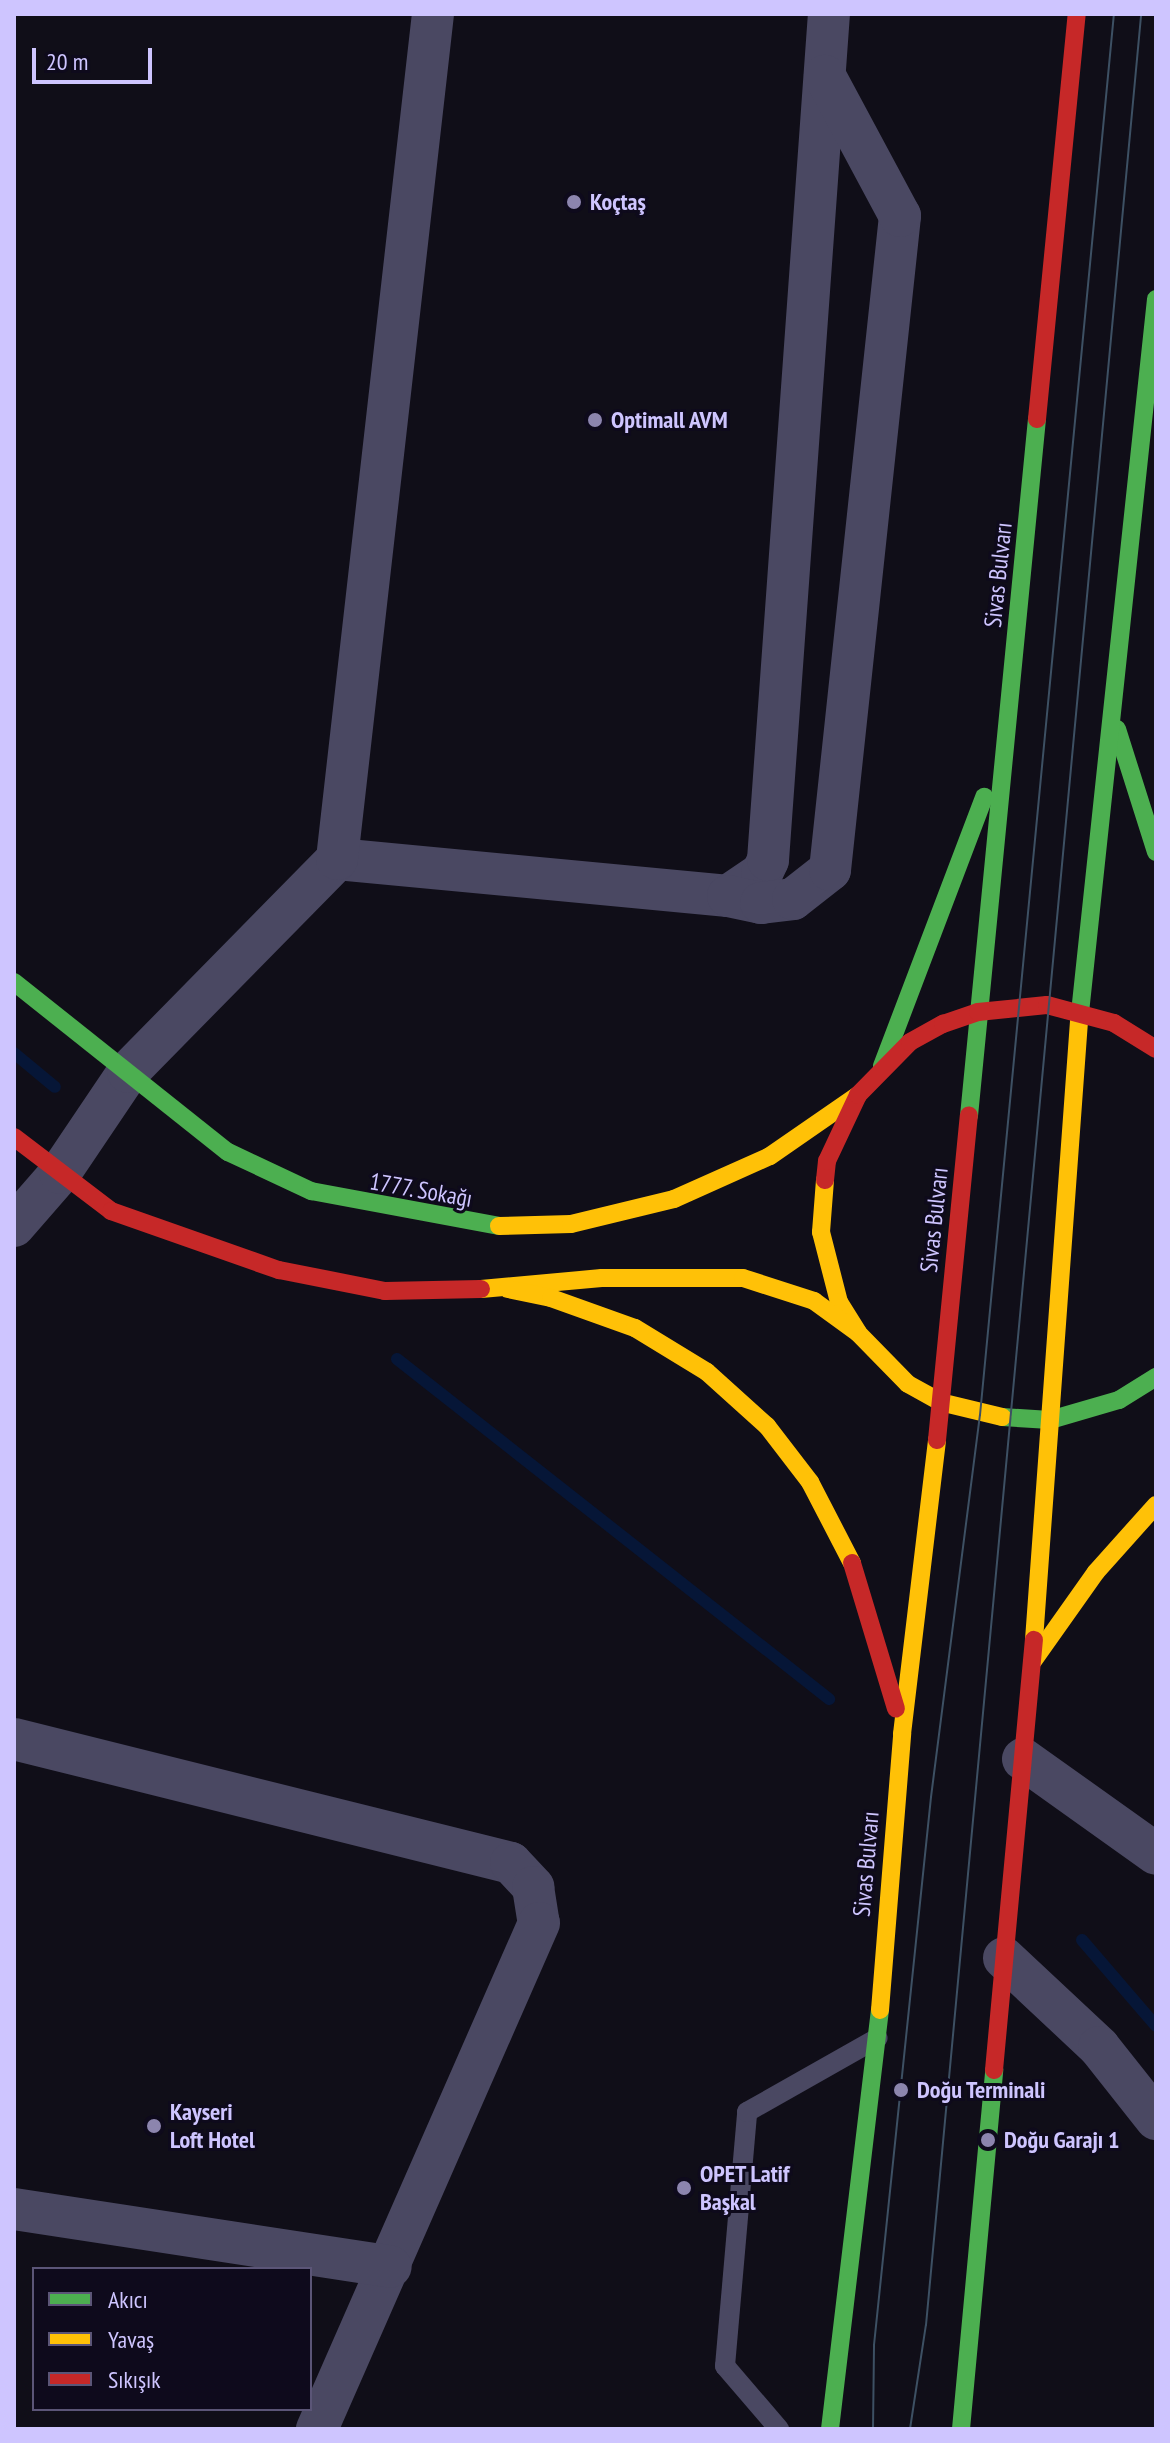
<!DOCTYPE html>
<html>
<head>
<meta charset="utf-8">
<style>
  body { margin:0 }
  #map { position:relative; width:1170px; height:2443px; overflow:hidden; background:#100e18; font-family:"PT Sans Narrow",sans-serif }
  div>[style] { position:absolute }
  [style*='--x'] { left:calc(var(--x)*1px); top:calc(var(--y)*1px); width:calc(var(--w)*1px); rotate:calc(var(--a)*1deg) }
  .stream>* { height:12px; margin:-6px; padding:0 6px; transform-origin:6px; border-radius:6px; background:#061637 }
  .lane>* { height:20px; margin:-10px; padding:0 10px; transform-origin:10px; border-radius:10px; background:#4a4862 }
  .street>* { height:42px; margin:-21px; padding:0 21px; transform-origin:21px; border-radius:21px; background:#4a4862 }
  .fast>* { height:18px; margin:-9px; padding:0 9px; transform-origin:9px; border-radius:9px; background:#4caf50 }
  .slow>* { height:18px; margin:-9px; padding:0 9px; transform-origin:9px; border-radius:9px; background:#ffc107 }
  .jam>* { height:18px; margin:-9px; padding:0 9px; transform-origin:9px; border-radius:9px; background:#c62828 }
  .tram>* { height:2px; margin:-1px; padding:0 1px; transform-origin:1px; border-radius:1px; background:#3d5063 }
  .dots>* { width:22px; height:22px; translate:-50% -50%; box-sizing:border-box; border:4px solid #0e0a1c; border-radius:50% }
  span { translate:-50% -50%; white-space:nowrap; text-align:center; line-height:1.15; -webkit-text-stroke:6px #0e0a1c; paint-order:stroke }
  .poi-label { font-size:24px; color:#cec5ff; font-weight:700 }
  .left { translate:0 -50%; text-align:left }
  .street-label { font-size:24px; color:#cec5ff }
  .frame { position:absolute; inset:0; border:16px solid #cec5ff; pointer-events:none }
  .legend { position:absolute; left:32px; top:2267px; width:280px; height:144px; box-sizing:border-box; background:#0e0a1c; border:2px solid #5b5577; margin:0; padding:10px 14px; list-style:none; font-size:24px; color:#cec5ff }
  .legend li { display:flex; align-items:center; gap:16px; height:40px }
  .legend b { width:40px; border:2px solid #5b5577 }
  .scale { position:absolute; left:32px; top:48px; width:120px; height:36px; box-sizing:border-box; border:4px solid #cec5ff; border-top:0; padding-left:10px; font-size:24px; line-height:28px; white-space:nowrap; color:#cec5ff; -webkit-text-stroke:6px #0e0a1c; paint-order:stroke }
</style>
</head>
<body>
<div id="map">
  <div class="stream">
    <i style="--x:14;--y:1053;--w:53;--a:39.7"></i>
    <i style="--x:397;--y:1359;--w:550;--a:38.2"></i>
    <i style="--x:1082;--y:1940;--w:113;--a:49.3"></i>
  </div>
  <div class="lane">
    <i style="--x:779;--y:2429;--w:83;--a:-130.6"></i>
    <i style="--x:725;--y:2366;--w:255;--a:-85"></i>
    <i style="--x:747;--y:2112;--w:150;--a:-29.5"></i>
  </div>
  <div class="street">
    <i style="--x:337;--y:859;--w:393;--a:5.4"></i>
    <i style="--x:728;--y:896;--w:41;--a:-34.1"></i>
    <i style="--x:762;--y:873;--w:14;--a:-65"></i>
    <i style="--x:768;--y:860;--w:848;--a:-85.88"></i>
    <i style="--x:728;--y:896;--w:34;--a:12"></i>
    <i style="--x:761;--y:903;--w:32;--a:-7"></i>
    <i style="--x:793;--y:899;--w:47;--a:-38.1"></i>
    <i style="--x:830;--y:870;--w:658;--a:-83.89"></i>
    <i style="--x:900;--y:216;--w:159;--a:-118.2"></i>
    <i style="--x:14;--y:1226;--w:70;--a:-49"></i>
    <i style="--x:60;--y:1173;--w:122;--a:-56"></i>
    <i style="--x:128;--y:1072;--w:298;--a:-45.5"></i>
    <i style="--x:337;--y:859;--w:850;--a:-83.52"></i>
    <i style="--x:14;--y:1739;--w:512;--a:14.01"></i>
    <i style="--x:511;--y:1863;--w:33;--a:47"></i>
    <i style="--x:533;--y:1887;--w:36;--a:81"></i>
    <i style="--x:539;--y:1923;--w:553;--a:113.69"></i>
    <i style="--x:1023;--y:1759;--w:163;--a:35.5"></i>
    <i style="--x:1004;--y:1958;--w:130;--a:43.1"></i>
    <i style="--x:1099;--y:2047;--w:92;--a:51.6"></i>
    <i style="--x:14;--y:2209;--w:381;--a:8.7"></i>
  </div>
  <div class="fast">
    <i style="--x:1117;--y:729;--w:129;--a:72.4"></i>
    <i style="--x:14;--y:982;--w:273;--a:38.5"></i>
    <i style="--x:228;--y:1152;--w:92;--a:25.2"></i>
    <i style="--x:311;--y:1191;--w:191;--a:10.5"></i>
    <i style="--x:1079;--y:1022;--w:727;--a:-83.92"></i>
    <i style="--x:882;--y:1066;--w:288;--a:-69.2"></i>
    <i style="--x:969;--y:1116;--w:700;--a:-84.43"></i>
    <i style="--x:1002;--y:1417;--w:48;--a:3.6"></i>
    <i style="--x:1050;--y:1420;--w:72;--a:-16.2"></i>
    <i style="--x:1119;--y:1400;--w:44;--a:-31.9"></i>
    <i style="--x:830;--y:2429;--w:422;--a:-83.2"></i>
    <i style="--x:961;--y:2429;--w:361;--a:-84.7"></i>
  </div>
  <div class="slow">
    <i style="--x:825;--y:1180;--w:52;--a:94.4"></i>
    <i style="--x:821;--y:1232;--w:72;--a:75.6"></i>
    <i style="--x:839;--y:1302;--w:36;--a:58"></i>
    <i style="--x:858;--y:1333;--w:71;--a:45.6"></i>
    <i style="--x:908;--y:1384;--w:37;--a:29"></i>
    <i style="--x:940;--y:1402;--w:64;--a:13.6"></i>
    <i style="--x:499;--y:1226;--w:72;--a:-1.6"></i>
    <i style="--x:571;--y:1224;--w:106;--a:-13.6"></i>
    <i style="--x:674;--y:1199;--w:105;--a:-24.1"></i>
    <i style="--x:770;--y:1156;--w:107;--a:-34.7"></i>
    <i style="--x:481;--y:1289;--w:121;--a:-5.2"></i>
    <i style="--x:602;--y:1278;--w:141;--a:0"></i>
    <i style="--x:743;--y:1278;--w:75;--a:17.9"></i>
    <i style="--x:814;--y:1301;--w:54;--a:36"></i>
    <i style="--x:508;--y:1289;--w:44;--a:11.8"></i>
    <i style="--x:551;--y:1298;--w:89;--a:19.7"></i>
    <i style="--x:635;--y:1328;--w:84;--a:31.4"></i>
    <i style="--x:707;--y:1372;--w:81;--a:42"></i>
    <i style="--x:767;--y:1426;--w:71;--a:52.5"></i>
    <i style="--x:810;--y:1482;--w:91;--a:62.6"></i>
    <i style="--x:1034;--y:1640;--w:620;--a:-85.84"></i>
    <i style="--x:1033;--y:1661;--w:109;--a:-54.7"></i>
    <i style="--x:1096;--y:1572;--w:90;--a:-48.2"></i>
    <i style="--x:880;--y:2010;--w:277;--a:-85.4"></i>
    <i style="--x:902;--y:1734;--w:296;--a:-83.2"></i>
  </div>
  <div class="jam">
    <i style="--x:1037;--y:419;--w:407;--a:-84.4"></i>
    <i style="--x:14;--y:1137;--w:122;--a:37.3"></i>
    <i style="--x:111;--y:1211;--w:178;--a:19.4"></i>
    <i style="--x:279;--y:1270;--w:108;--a:11.2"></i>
    <i style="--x:385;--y:1291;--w:96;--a:-1.2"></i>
    <i style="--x:825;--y:1180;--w:19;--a:-84"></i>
    <i style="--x:827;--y:1161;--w:73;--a:-64.8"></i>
    <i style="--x:858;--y:1095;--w:74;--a:-45.5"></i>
    <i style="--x:910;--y:1042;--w:38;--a:-29"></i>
    <i style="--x:943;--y:1024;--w:37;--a:-19"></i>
    <i style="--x:978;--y:1012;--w:69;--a:-5.8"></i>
    <i style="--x:1047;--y:1005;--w:69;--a:15"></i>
    <i style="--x:1114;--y:1023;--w:49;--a:31.8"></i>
    <i style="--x:937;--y:1440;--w:326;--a:-84.4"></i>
    <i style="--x:852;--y:1563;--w:152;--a:73.2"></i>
    <i style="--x:994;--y:2070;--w:432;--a:-84.7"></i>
  </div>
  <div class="tram">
    <i style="--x:873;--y:2429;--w:84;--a:-89.3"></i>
    <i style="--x:874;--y:2345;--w:551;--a:-84.06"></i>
    <i style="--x:931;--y:1797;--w:385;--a:-82.7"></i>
    <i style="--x:980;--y:1415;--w:1407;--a:-84.54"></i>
    <i style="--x:910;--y:2429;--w:105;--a:-81.3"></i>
    <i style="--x:926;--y:2325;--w:2321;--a:-84.68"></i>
  </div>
  <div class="dots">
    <i style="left:574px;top:202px;background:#8c85ae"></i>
    <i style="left:595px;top:420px;background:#8c85ae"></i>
    <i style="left:901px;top:2090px;background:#8c85ae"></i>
    <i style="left:154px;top:2126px;background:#8c85ae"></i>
    <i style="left:988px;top:2140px;background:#8c85ae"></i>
    <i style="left:684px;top:2188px;background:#8c85ae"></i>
  </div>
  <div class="poi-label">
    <span class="left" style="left:590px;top:202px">Koçtaş</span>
    <span class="left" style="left:611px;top:420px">Optimall AVM</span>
    <span class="left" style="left:917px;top:2090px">Doğu Terminali</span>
    <span class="left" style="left:170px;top:2126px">Kayseri<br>Loft Hotel</span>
    <span class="left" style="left:1004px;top:2140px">Doğu Garajı 1</span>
    <span class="left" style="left:700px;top:2188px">OPET Latif<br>Başkal</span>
  </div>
  <div class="street-label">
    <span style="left:998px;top:575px;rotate:-84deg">Sivas Bulvarı</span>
    <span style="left:421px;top:1190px;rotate:10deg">1777. Sokağı</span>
    <span style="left:934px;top:1220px;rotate:-84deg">Sivas Bulvarı</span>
    <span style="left:866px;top:1864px;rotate:-85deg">Sivas Bulvarı</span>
  </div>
  <div class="frame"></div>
  <ul class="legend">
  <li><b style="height:10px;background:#4caf50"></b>Akıcı</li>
  <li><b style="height:10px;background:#ffc107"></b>Yavaş</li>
  <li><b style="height:10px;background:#c62828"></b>Sıkışık</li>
  </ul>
  <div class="scale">20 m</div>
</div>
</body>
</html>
